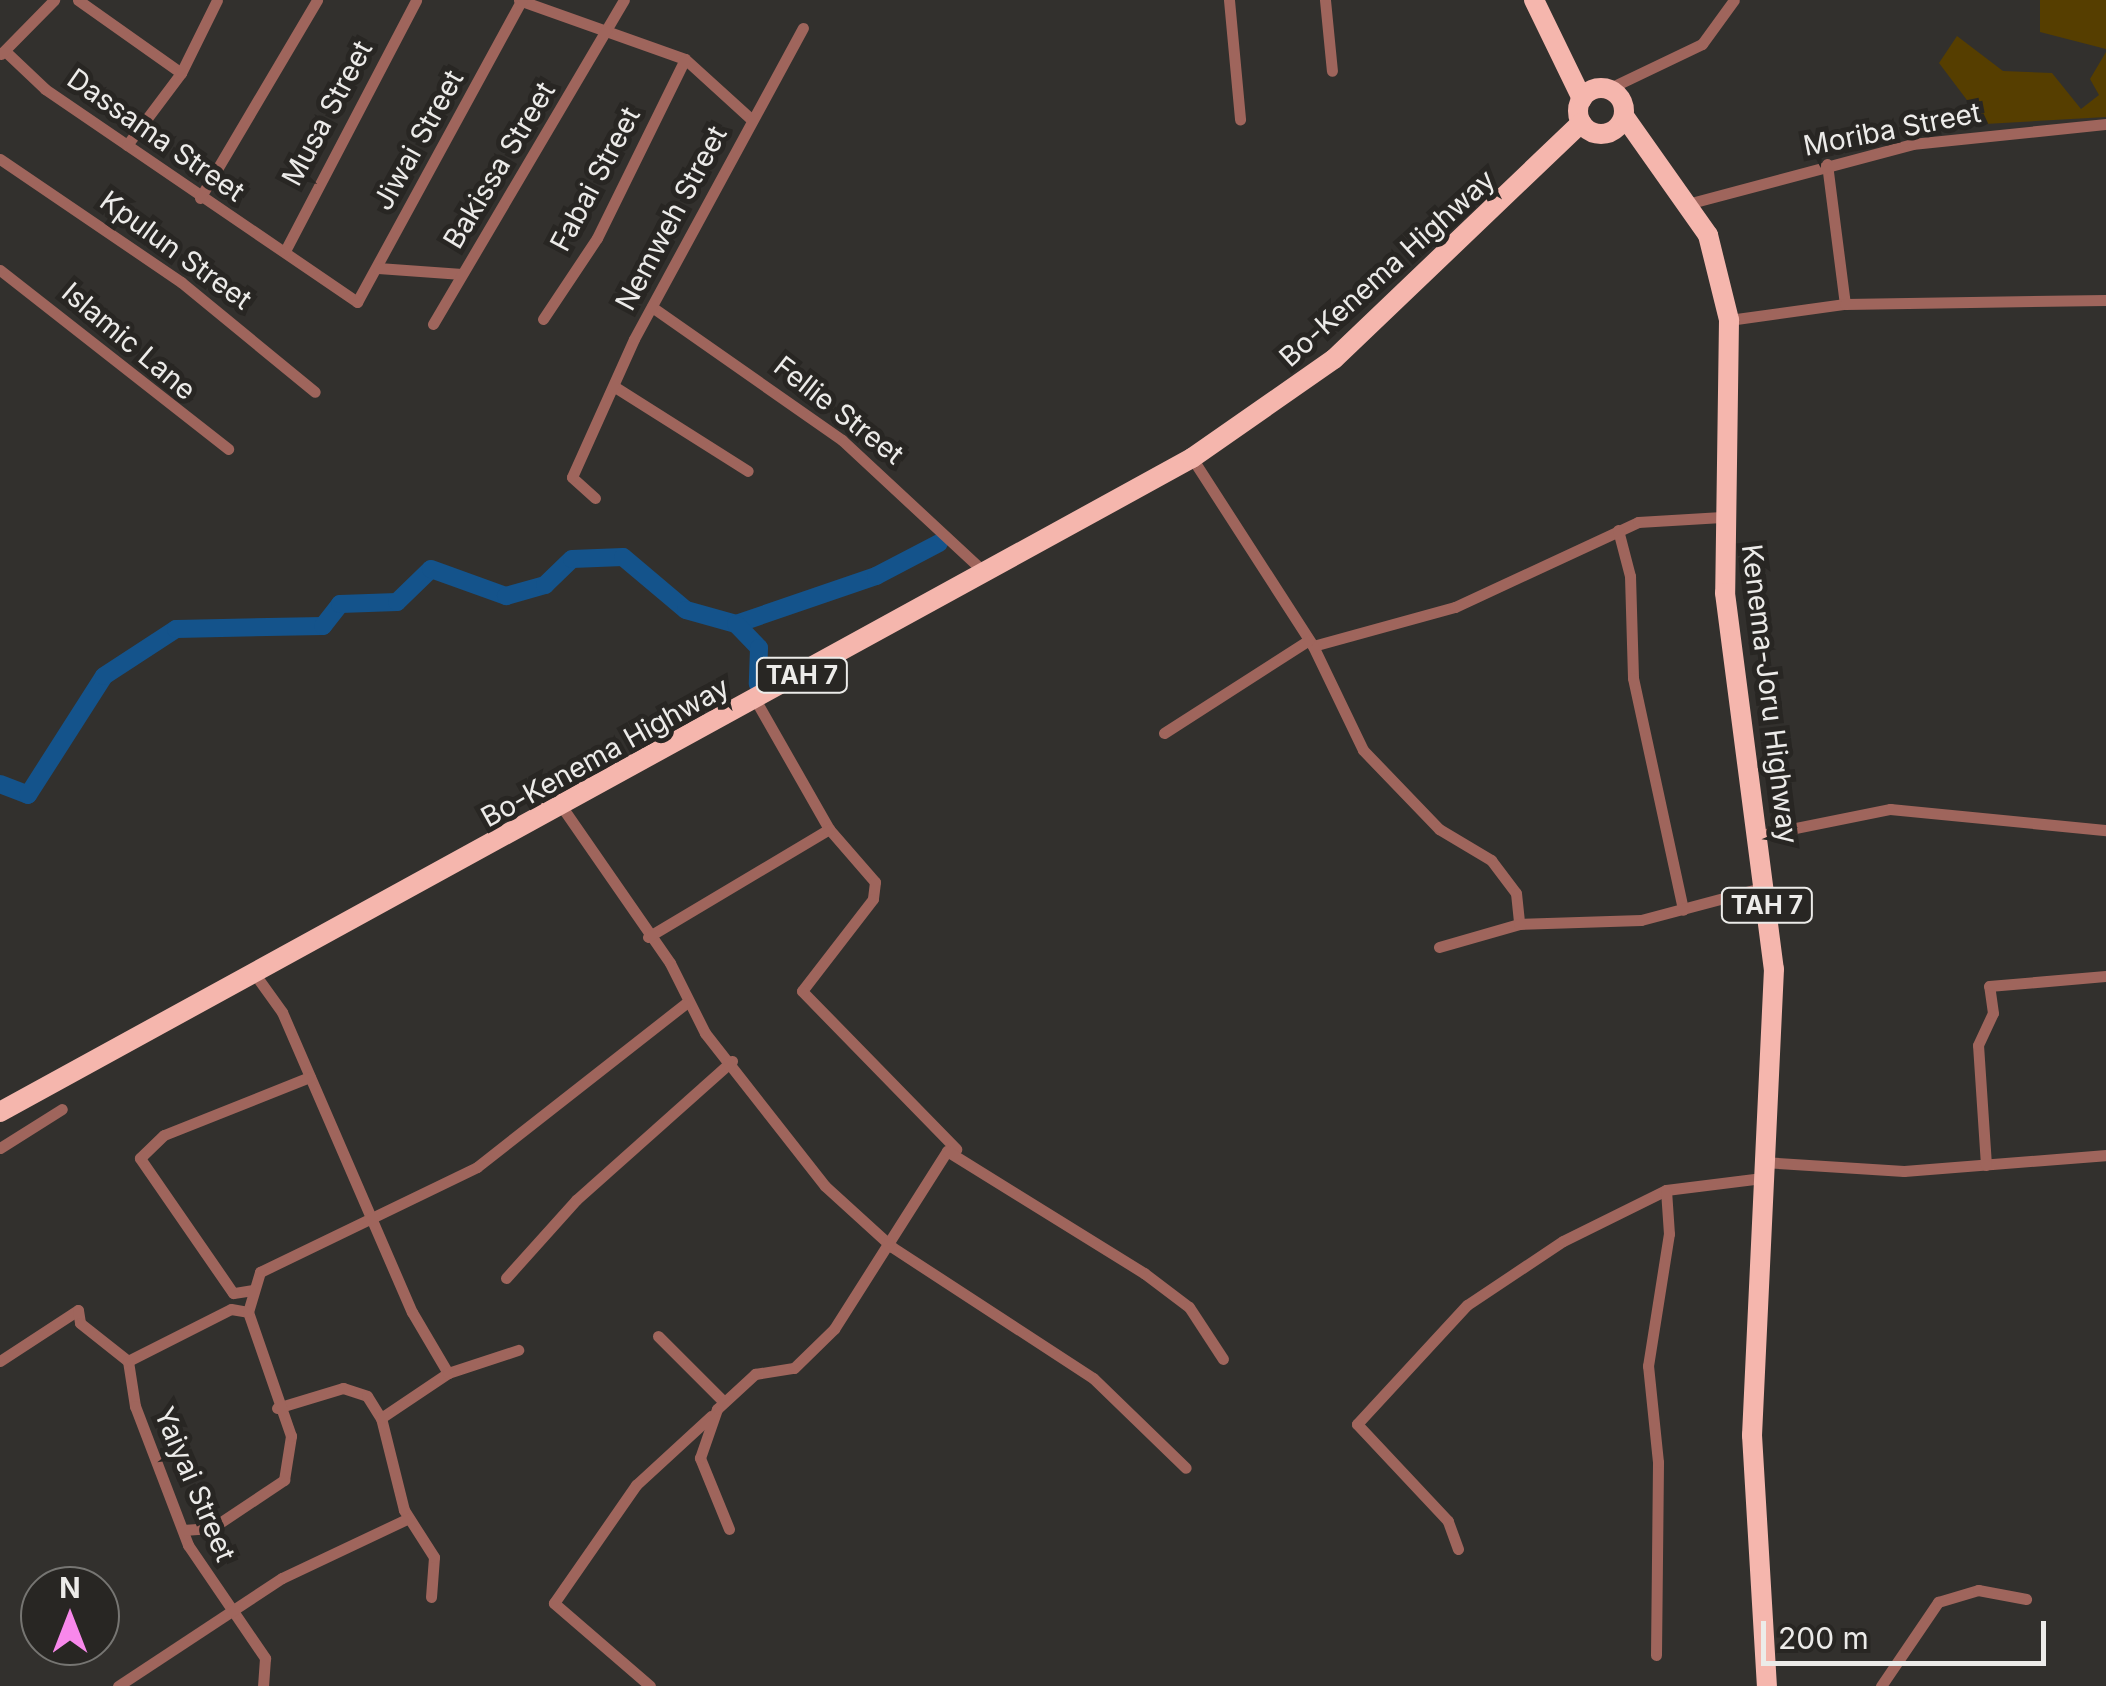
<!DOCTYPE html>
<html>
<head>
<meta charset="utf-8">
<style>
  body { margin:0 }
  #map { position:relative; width:2106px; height:1686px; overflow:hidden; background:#32302d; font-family:Inter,sans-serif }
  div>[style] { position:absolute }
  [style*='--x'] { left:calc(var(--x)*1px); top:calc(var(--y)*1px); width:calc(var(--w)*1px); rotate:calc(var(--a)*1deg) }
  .green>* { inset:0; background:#563e00 }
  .river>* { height:18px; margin:-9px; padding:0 9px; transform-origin:9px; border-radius:9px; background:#14538b }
  .minor>* { height:11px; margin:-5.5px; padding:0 5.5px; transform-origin:5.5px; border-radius:5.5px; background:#9f655c }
  .trunk>* { height:20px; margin:-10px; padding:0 10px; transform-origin:10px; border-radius:10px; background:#f5b6ad }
  .trunk>.ring { margin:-10px; padding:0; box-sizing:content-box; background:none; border:20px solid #f5b6ad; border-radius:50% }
  span { translate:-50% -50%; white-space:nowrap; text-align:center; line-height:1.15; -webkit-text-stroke:10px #282623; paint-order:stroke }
  .shield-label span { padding:2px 8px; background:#282623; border:2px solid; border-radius:8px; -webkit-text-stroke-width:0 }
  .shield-label { font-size:25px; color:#ecebe9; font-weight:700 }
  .street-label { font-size:28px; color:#ecebe9 }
  .north { position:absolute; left:20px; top:1566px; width:100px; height:100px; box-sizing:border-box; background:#282623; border:2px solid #767572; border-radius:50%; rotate:0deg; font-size:28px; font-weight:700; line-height:40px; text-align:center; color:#ecebe9 }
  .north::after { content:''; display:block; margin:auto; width:35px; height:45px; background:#f888eb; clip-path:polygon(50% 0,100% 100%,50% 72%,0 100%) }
  .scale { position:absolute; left:1761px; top:1621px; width:285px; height:45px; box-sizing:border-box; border:5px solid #ecebe9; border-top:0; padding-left:12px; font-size:30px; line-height:35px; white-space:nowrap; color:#ecebe9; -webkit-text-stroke:8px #282623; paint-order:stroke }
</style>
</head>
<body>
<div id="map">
  <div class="green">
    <i style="clip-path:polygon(2040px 0,2106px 0,2106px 49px,2040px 32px)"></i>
    <i style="clip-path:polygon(1957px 36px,2003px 71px,2052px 73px,2081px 109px,2099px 95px,2090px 79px,2106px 52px,2106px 117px,1985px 124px,1939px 63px)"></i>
  </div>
  <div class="river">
    <i style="--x:736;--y:624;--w:148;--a:-18.9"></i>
    <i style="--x:876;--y:576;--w:71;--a:-27.6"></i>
    <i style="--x:0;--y:784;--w:30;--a:21"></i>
    <i style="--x:28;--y:795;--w:141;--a:-57.4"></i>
    <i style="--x:104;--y:676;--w:86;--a:-33.1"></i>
    <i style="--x:176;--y:629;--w:147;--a:-1.2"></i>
    <i style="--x:323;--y:626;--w:28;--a:-52"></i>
    <i style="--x:340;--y:604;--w:57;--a:-2"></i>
    <i style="--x:397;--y:602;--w:47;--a:-44.1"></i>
    <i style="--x:431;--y:569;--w:80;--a:19.8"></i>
    <i style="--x:506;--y:596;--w:41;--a:-15.8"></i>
    <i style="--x:545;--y:585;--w:37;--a:-44"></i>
    <i style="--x:572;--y:559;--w:51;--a:-2.2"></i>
    <i style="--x:623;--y:557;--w:82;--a:40.1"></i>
    <i style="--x:686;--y:610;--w:52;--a:15.6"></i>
    <i style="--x:736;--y:624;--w:33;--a:46"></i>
    <i style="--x:759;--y:648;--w:36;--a:92"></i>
  </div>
  <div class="minor">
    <i style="--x:78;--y:0;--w:126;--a:35.3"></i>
    <i style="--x:519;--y:0;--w:176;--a:19.6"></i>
    <i style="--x:685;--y:59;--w:89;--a:42.3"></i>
    <i style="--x:1229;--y:0;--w:120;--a:84.7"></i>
    <i style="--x:1325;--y:0;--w:71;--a:84.4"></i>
    <i style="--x:5;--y:51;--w:55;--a:43.5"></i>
    <i style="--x:45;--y:89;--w:378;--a:34.3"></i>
    <i style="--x:357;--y:302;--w:343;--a:-61.4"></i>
    <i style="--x:1;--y:54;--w:76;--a:-45.5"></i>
    <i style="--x:1610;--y:88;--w:102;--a:-25.6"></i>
    <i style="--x:1702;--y:44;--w:54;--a:-54"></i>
    <i style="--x:127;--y:145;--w:90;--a:-53.1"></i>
    <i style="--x:181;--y:73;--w:81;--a:-63.7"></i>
    <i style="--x:0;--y:159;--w:219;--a:34.2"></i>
    <i style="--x:181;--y:282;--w:173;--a:39.4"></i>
    <i style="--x:1827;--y:164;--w:141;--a:82.7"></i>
    <i style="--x:200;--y:198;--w:230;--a:-59.4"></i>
    <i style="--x:1691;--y:203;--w:229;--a:-14.9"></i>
    <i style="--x:1912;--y:144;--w:195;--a:-5.9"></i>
    <i style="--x:285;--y:251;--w:283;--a:-62.4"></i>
    <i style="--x:378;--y:268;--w:84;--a:4.1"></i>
    <i style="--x:0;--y:270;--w:290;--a:38.1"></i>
    <i style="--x:652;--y:307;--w:232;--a:35"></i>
    <i style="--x:842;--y:440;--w:190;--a:42.9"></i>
    <i style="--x:543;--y:319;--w:97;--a:-56.3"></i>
    <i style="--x:597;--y:238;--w:199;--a:-63.8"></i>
    <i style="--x:1729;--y:320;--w:117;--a:-7.9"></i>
    <i style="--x:1845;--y:304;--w:261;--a:-0.9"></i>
    <i style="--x:433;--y:324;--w:376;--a:-59.5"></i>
    <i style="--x:615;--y:387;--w:157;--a:32.3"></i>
    <i style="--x:1192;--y:458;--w:224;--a:57.2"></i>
    <i style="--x:1313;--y:646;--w:147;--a:-15.4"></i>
    <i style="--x:1455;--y:607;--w:202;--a:-24.9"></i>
    <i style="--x:1638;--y:522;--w:84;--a:-3.4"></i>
    <i style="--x:595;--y:498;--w:31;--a:-138"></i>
    <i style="--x:572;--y:477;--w:151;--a:-65.8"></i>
    <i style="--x:634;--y:339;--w:354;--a:-61.5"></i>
    <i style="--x:1618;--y:530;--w:48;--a:75.4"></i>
    <i style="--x:1630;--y:576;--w:102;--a:88.3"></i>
    <i style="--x:1633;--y:678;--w:237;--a:77.8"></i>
    <i style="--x:1313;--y:646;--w:115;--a:64.3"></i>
    <i style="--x:1363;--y:750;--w:110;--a:46.1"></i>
    <i style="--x:1439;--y:829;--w:61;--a:30.8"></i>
    <i style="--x:1491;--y:860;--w:41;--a:52.9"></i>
    <i style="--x:1516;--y:893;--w:31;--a:84"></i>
    <i style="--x:756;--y:701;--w:147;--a:60.3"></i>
    <i style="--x:829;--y:829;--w:70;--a:49"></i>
    <i style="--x:875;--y:882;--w:17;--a:97"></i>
    <i style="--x:873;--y:899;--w:116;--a:127.7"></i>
    <i style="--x:802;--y:991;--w:221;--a:45.7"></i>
    <i style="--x:1164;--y:733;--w:172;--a:-32.7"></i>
    <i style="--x:562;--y:807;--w:190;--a:55.3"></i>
    <i style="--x:670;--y:963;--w:78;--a:63.4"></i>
    <i style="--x:705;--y:1033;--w:194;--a:51.9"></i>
    <i style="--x:825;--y:1186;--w:91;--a:42.3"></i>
    <i style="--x:892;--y:1247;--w:240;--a:33.1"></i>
    <i style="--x:1093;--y:1378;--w:129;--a:44.1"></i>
    <i style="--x:1761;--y:835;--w:132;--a:-11.4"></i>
    <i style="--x:1890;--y:809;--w:217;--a:5.6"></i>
    <i style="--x:648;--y:937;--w:211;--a:-30.8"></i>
    <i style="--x:1439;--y:947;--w:83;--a:-16"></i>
    <i style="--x:1519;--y:924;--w:122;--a:-1.9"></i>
    <i style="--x:1641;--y:920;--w:128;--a:-14.9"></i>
    <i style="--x:254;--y:973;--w:48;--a:54.3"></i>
    <i style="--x:282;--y:1012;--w:327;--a:66.6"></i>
    <i style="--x:412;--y:1312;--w:71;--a:59.5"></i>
    <i style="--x:0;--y:1148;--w:73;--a:-32.2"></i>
    <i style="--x:1763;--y:1162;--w:141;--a:3.7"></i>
    <i style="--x:1904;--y:1171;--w:203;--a:-4.5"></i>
    <i style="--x:1986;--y:1165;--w:120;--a:-93.8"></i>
    <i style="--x:1978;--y:1045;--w:35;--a:-65"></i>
    <i style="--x:1993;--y:1013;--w:27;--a:-98"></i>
    <i style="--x:1989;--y:986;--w:117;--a:-4.9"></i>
    <i style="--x:506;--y:1278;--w:105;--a:-48.1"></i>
    <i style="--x:576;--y:1200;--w:209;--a:-41.7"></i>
    <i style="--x:253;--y:1290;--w:20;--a:171"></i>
    <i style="--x:233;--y:1293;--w:164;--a:-124.6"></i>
    <i style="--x:140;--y:1158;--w:33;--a:-44"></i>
    <i style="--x:164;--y:1135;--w:157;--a:-21.7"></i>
    <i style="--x:658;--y:1336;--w:93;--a:45"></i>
    <i style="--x:0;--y:1361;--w:93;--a:-33.2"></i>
    <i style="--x:78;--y:1310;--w:13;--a:81"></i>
    <i style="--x:80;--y:1323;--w:61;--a:38.4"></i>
    <i style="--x:128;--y:1361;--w:46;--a:81.2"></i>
    <i style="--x:135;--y:1406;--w:149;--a:69.1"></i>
    <i style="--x:188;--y:1545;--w:137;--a:55.7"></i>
    <i style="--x:265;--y:1658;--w:28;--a:94"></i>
    <i style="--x:128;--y:1361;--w:115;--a:-26.8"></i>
    <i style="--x:231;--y:1309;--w:17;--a:10"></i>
    <i style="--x:277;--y:1408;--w:69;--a:-16.9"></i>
    <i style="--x:343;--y:1388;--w:25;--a:18"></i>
    <i style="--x:367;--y:1396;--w:26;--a:58"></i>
    <i style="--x:729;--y:1529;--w:77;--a:-112.2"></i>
    <i style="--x:700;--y:1458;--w:52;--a:-70.9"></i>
    <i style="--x:717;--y:1409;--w:52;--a:-42.6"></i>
    <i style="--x:755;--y:1374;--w:39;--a:-9"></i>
    <i style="--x:794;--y:1368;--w:56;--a:-44.3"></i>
    <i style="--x:834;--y:1329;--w:211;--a:-57.6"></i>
    <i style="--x:947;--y:1151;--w:232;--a:31.8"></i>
    <i style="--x:1144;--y:1273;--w:56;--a:37.1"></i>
    <i style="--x:1189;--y:1307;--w:62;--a:56.8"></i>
    <i style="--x:183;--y:1530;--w:29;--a:-4"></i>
    <i style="--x:212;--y:1528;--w:87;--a:-33.7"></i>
    <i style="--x:284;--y:1480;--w:45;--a:-81"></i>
    <i style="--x:291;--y:1436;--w:131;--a:-109.1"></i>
    <i style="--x:248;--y:1312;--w:42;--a:-73.3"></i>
    <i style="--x:260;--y:1272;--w:241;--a:-25.8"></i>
    <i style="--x:477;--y:1167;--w:264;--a:-38.1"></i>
    <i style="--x:1458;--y:1549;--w:30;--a:-110"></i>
    <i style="--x:1448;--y:1521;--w:133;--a:-133.2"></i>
    <i style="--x:1357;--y:1424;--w:162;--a:-47.3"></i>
    <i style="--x:1467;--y:1305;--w:115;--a:-33.7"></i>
    <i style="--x:1563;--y:1241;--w:115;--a:-26.3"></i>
    <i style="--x:1666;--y:1190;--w:97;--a:-7.1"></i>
    <i style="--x:431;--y:1597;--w:40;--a:-85.7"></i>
    <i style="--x:434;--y:1557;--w:56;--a:-122.6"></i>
    <i style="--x:404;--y:1510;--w:95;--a:-104"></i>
    <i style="--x:381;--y:1418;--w:81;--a:-33.9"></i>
    <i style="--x:448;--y:1373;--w:74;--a:-18.2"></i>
    <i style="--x:1656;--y:1655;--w:193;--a:-89.4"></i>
    <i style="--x:1658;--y:1462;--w:97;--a:-95.9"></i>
    <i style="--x:1648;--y:1366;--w:134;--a:-81"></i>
    <i style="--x:1669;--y:1234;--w:44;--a:-93.9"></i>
    <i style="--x:118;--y:1686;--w:196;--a:-33.4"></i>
    <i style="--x:282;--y:1578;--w:140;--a:-25.3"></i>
    <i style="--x:650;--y:1686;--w:127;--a:-139.2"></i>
    <i style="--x:554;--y:1603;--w:144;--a:-55.2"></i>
    <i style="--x:636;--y:1485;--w:102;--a:-42.6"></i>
    <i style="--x:1881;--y:1686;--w:102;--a:-55.8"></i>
    <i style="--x:1938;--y:1602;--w:42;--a:-16.7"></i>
    <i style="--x:1978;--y:1590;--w:49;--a:10.6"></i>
  </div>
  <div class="trunk">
    <i style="--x:1534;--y:0;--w:110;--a:64.1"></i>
    <i class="ring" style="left:1578px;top:88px;width:26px;height:26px"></i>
    <i style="--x:1624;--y:116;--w:146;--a:54.8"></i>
    <i style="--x:1708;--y:235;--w:88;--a:76.1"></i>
    <i style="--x:1729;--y:320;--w:273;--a:90.8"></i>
    <i style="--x:1725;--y:593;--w:379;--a:82.6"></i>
    <i style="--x:1774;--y:969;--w:467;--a:92.7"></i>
    <i style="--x:1752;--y:1435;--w:251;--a:86.6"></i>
    <i style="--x:0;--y:1112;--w:1360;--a:-28.75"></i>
    <i style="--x:1192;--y:458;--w:173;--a:-34.9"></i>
    <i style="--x:1334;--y:359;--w:342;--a:-43.7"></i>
  </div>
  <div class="shield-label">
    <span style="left:802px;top:675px">TAH 7</span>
    <span style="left:1767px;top:905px">TAH 7</span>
  </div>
  <div class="street-label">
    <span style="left:327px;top:113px;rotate:-62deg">Musa Street</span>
    <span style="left:1892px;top:129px;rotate:-11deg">Moriba Street</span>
    <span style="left:156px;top:135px;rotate:35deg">Dassama Street</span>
    <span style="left:418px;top:140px;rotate:-61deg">Jiwai Street</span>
    <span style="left:499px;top:165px;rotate:-59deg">Bakissa Street</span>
    <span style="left:595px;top:179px;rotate:-62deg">Fabai Street</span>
    <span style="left:671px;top:218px;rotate:-62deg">Nemweh Street</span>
    <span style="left:176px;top:250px;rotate:36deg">Kpulun Street</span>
    <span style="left:1387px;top:268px;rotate:-42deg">Bo-Kenema Highway</span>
    <span style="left:129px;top:341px;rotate:40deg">Islamic Lane</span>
    <span style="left:839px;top:410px;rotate:38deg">Fellie Street</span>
    <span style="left:1770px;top:694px;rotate:83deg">Kenema-Joru Highway</span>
    <span style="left:605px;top:752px;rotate:-29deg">Bo-Kenema Highway</span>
    <span style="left:195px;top:1484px;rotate:67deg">Yaiyai Street</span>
  </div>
  <div class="north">N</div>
  <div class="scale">200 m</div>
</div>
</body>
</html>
